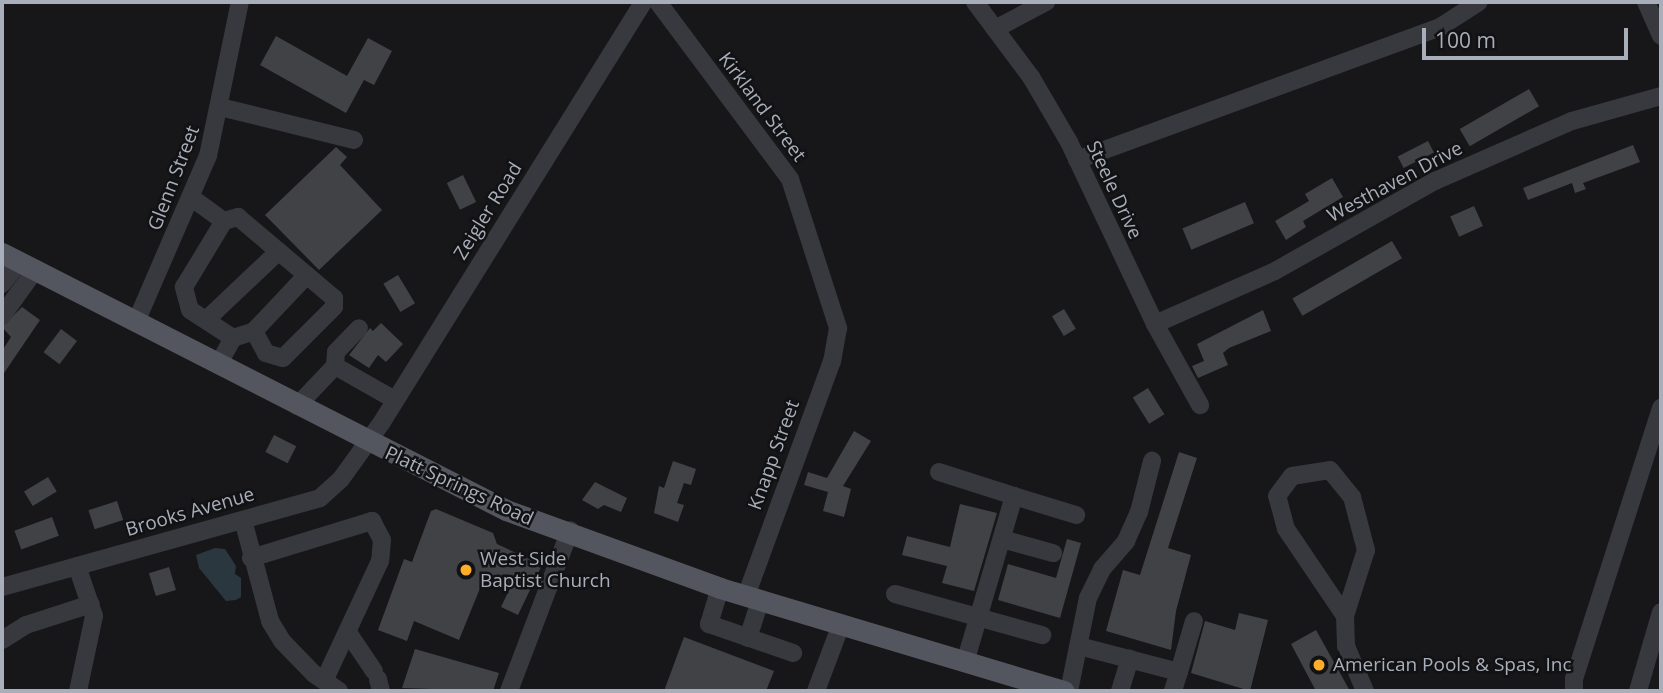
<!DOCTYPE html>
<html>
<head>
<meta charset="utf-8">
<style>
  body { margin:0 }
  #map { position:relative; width:1663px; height:693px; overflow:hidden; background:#171719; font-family:"Open Sans",sans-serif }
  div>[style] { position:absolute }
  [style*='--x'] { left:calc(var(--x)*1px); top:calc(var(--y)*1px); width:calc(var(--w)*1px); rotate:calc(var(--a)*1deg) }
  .water>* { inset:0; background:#2b373f }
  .building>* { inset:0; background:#414246; transform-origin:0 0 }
  .minor>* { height:18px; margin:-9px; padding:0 9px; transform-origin:9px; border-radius:9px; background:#37393f }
  .major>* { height:21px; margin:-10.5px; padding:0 10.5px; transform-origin:10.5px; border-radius:10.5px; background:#53565e }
  .dots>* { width:19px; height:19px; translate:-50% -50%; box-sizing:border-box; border:4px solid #121214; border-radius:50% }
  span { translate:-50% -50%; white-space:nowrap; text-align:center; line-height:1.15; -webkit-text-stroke:5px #121214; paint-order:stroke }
  .street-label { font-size:19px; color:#a8aeba }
  .poi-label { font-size:19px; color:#a8aeba }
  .left { translate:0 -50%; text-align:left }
  .frame { position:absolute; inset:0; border:4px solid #a8aeba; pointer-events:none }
  .scale { position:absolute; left:1422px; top:28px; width:206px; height:32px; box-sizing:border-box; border:4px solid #a8aeba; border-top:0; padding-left:9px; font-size:21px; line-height:24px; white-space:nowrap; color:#a8aeba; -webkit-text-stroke:5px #121214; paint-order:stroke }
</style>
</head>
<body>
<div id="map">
  <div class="water">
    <i style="clip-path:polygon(215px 548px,225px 549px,236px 566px,235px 574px,241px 578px,241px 597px,236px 600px,226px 601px,199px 568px,196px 555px)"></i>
  </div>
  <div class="building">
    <i style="clip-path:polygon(276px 36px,347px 76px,368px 38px,392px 51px,374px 85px,364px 80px,346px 113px,260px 65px)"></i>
    <i style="left:1529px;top:89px;width:20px;height:80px;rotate:60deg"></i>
    <i style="left:1428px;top:141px;width:13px;height:34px;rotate:63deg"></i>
    <i style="clip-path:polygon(1633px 145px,1640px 162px,1583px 183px,1586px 189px,1575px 193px,1572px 183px,1528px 200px,1523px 188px)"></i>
    <i style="clip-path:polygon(336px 147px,347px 157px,340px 165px,382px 210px,319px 270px,265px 215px)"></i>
    <i style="left:463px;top:175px;width:30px;height:18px;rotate:64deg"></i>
    <i style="clip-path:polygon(1332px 178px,1343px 197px,1303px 221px,1306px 227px,1286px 240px,1275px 221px,1309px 201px,1305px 194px)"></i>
    <i style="left:1245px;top:202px;width:23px;height:68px;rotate:67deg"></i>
    <i style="left:1474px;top:206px;width:22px;height:26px;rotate:66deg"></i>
    <i style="left:1392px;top:241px;width:20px;height:115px;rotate:60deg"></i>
    <i style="left:398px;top:275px;width:33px;height:17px;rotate:59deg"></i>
    <i style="clip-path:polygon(22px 307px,40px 320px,2px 376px,2px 351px,11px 337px,2px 327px)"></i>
    <i style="left:1064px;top:309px;width:23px;height:14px;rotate:59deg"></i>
    <i style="clip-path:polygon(1263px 310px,1271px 331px,1229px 348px,1223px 353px,1228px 365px,1198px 378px,1192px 366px,1204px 361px,1197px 344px)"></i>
    <i style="clip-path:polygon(381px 323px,403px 344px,386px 362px,378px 355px,369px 368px,349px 355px,370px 328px,373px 331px)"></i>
    <i style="left:61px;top:329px;width:20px;height:29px;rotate:37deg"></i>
    <i style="left:1148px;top:388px;width:31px;height:18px;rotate:58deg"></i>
    <i style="clip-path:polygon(854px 431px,871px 441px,843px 486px,851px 489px,844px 517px,823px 511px,828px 492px,804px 485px,808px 472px,827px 478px)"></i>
    <i style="left:274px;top:435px;width:25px;height:19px;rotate:27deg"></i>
    <i style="clip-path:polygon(1179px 452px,1197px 458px,1168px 548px,1191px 555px,1176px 611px,1171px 650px,1106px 631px,1123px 570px,1140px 575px)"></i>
    <i style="clip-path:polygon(673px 461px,696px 469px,691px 485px,684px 483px,677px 503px,684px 505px,678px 522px,654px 513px,659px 486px,664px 488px)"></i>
    <i style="left:48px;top:477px;width:17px;height:28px;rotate:59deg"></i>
    <i style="clip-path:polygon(595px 482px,627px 498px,621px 512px,604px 505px,598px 509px,582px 500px)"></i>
    <i style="left:117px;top:501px;width:20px;height:30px;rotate:72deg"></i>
    <i style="clip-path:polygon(960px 504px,997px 513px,974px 591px,942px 583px,947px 566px,902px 555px,907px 536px,950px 547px)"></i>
    <i style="clip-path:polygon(436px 509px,493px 533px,497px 544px,542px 565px,518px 615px,501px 607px,510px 588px,485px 576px,459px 640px,414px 621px,407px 641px,378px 630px,404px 559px,412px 562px,431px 511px)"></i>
    <i style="left:52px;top:517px;width:20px;height:40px;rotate:70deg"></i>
    <i style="clip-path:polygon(1067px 539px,1081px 543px,1060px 618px,998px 600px,1008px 564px,1056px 578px)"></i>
    <i style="left:169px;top:567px;width:24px;height:21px;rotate:73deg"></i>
    <i style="clip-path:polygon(1239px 613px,1268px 620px,1250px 691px,1191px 673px,1205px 621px,1235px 630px)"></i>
    <i style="clip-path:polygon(1316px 630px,1350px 691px,1316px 691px,1291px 644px)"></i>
    <i style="clip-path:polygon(684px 637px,774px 671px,766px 691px,664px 691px)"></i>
    <i style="clip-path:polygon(415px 649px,499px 673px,493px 691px,402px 688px)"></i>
  </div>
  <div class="minor">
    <i style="--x:658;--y:2;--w:221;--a:53.3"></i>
    <i style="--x:790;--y:179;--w:157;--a:72.1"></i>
    <i style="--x:838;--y:328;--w:34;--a:100"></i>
    <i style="--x:832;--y:361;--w:250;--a:110.1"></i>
    <i style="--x:975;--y:2;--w:94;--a:53.3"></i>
    <i style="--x:1031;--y:77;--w:75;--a:59.7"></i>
    <i style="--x:1069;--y:142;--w:201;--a:64.7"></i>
    <i style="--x:1155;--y:324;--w:93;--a:60.9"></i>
    <i style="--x:1646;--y:2;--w:37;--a:66"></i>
    <i style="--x:995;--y:29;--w:58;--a:-27.9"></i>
    <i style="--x:220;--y:107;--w:138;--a:13.8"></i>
    <i style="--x:1077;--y:160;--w:387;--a:-20.1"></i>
    <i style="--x:1440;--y:27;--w:46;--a:-32.7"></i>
    <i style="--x:192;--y:198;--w:39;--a:36"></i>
    <i style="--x:2;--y:284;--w:28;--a:-52"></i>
    <i style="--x:2;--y:316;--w:57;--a:-54.3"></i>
    <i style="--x:206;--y:320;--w:100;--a:-43.4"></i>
    <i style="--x:136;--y:322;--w:181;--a:-66.6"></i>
    <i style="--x:208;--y:156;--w:157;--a:-78.3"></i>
    <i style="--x:1155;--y:324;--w:131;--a:-23.8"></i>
    <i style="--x:1275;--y:271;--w:184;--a:-29.4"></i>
    <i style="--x:1435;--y:181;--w:150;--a:-23.7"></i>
    <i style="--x:1572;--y:121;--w:92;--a:-15.7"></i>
    <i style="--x:233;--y:338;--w:51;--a:-146.9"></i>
    <i style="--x:190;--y:310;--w:24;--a:-105"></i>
    <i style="--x:184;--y:287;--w:77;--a:-58.8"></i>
    <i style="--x:224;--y:221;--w:15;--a:-16"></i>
    <i style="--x:238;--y:217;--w:126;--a:40.2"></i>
    <i style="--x:334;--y:298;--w:9;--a:90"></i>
    <i style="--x:334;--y:307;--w:72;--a:135"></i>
    <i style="--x:283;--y:358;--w:18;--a:-164"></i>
    <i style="--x:266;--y:353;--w:25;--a:-119"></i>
    <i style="--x:218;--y:365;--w:31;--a:-61"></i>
    <i style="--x:233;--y:338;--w:22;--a:-18"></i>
    <i style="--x:254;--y:331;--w:77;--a:-46.6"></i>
    <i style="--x:335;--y:366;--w:69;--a:29.5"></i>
    <i style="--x:297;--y:406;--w:55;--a:-46.5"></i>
    <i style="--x:335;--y:366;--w:14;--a:-86"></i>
    <i style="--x:336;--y:352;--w:33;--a:-46"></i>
    <i style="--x:939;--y:472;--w:79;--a:17.7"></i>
    <i style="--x:1014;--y:496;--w:174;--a:106.4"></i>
    <i style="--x:1014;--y:496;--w:65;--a:17"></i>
    <i style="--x:243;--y:520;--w:105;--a:75"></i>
    <i style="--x:270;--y:621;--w:23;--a:59"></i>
    <i style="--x:282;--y:641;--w:46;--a:45.9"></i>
    <i style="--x:314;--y:674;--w:30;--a:34"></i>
    <i style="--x:1002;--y:539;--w:53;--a:15.4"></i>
    <i style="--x:251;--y:558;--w:127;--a:-17"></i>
    <i style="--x:372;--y:521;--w:21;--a:62"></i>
    <i style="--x:382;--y:540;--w:21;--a:95"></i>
    <i style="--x:380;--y:561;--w:132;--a:115"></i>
    <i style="--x:77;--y:566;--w:53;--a:71.2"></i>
    <i style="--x:94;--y:616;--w:77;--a:102"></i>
    <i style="--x:2;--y:587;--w:330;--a:-15.6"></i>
    <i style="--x:320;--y:498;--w:28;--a:-42"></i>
    <i style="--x:341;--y:479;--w:70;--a:-54.3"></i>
    <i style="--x:382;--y:422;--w:494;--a:-58.1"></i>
    <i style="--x:720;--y:588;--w:38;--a:107"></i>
    <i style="--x:709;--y:624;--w:89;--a:19"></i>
    <i style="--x:895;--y:594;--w:153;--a:15.6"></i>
    <i style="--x:1345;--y:616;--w:105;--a:-124.1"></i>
    <i style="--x:1286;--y:529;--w:34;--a:-105"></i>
    <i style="--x:1277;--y:496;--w:25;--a:-53"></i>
    <i style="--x:1292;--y:476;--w:38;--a:-9"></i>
    <i style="--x:1330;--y:470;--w:35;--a:51"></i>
    <i style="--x:1352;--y:497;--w:55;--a:75.2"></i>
    <i style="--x:1366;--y:550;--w:69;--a:107.7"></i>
    <i style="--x:1345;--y:616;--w:30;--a:88"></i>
    <i style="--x:1346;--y:646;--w:49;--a:67.1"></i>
    <i style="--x:349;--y:634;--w:45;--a:56"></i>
    <i style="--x:748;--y:638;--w:39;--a:-72"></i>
    <i style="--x:2;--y:640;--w:28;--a:-32"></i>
    <i style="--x:26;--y:625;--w:68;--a:-17.9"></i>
    <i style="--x:1079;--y:646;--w:103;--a:14.6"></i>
    <i style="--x:1179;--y:672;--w:20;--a:108"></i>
    <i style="--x:1179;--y:672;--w:53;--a:-73.6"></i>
    <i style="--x:378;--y:679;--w:12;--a:76"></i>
    <i style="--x:509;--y:691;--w:172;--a:-69.2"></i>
    <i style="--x:816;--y:691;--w:68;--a:-69.4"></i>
    <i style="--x:1069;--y:691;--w:95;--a:-78.5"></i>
    <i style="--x:1088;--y:598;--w:32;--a:-64"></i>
    <i style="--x:1102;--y:569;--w:37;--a:-49"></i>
    <i style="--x:1126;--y:541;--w:32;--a:-66"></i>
    <i style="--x:1139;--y:512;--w:53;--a:-75.7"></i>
    <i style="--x:1120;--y:691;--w:34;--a:-73"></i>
    <i style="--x:1574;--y:691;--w:12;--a:-90"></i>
    <i style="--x:1574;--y:679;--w:285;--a:-72.2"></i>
    <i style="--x:1638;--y:691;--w:82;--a:-73.8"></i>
  </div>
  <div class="major">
    <i style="--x:2;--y:253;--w:566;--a:27.02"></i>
    <i style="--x:506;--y:510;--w:228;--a:20"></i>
    <i style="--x:720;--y:588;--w:359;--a:16.7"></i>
  </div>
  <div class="dots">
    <i style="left:466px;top:570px;background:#ffad29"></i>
    <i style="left:1319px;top:665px;background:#ffad29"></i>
  </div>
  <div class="street-label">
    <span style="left:762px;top:107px;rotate:53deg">Kirkland Street</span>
    <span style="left:174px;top:178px;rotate:-69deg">Glenn Street</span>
    <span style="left:1395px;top:182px;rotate:-28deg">Westhaven Drive</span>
    <span style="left:1114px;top:190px;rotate:65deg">Steele Drive</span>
    <span style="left:488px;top:211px;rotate:-58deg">Zeigler Road</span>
    <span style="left:774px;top:455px;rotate:-70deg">Knapp Street</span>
    <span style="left:459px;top:486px;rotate:25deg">Platt Springs Road</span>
    <span style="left:190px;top:512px;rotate:-16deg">Brooks Avenue</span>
  </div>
  <div class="poi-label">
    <span class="left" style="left:480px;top:570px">West Side<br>Baptist Church</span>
    <span class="left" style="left:1333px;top:665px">American Pools &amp; Spas, Inc</span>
  </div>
  <div class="frame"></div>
  <div class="scale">100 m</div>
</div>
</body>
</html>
